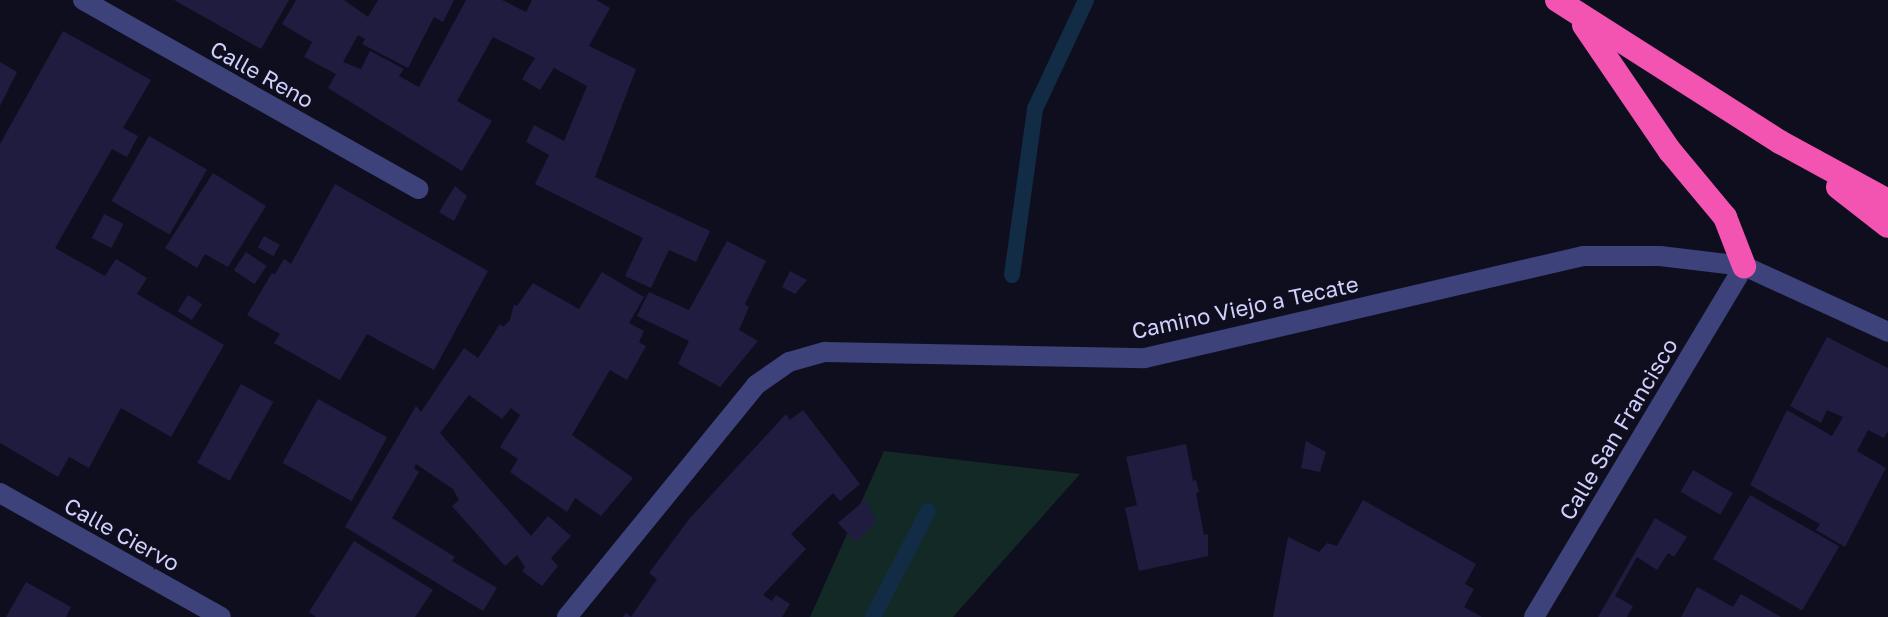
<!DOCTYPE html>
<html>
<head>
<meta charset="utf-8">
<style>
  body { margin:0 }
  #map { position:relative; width:1888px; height:617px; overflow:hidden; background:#0f0e1f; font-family:"Golos Text",sans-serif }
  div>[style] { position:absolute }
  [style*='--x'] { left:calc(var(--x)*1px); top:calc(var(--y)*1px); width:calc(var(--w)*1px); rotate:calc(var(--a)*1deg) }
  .green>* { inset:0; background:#122925 }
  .stream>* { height:16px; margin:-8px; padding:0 8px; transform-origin:8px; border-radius:8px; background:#122c45 }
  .building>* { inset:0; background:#1f1c3f; transform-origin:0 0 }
  .minor>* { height:20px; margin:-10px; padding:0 10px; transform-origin:10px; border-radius:10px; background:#3d427b }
  .highway>* { height:24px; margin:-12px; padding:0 12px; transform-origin:12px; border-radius:12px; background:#f354b2 }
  span { translate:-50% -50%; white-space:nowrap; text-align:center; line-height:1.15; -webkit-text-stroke:7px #0f0e1f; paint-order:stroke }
  .street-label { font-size:22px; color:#d0d0fc }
</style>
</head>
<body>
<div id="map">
  <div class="green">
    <i style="clip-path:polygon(884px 451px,1080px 474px,953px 617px,810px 617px)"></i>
  </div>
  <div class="stream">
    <i style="--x:1012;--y:275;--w:168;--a:-82.1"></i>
    <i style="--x:1035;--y:109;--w:120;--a:-64.9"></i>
    <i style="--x:873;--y:617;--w:119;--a:-62.6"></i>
  </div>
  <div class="building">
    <i style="clip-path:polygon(174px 0,289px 0,261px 49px)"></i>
    <i style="clip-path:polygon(296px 0,344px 0,368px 17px,378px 0,454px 0,443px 22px,434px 17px,408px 68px,362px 44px,365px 39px,358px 35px,343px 62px,361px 69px,370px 51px,404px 69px,399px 76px,419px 87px,466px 0,502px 0,526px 12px,532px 0,596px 0,610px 8px,589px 46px,636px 69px,595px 177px,710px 231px,696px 262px,669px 250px,651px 288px,625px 276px,643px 238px,535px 184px,549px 155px,526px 142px,534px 125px,564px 141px,587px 86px,554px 68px,540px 90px,522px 79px,535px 58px,493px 37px,457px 101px,492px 121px,462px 171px,328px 88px,336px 74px,304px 57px,312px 42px,282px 24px)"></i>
    <i style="clip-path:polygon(63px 31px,151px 80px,123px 128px,138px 136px,127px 157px,112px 149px,55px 248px,105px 276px,116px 259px,147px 278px,137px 294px,224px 345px,171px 437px,121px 408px,89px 468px,69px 457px,58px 477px,0 443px,0 144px)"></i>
    <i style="clip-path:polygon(0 62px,17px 72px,0 106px)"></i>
    <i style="left:149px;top:136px;width:67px;height:75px;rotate:30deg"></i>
    <i style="clip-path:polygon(213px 173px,266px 206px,228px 267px,205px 254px,197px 268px,165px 248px)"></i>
    <i style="clip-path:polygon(335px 184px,488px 271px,434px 370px,367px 334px,340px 380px,274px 343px,280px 334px,247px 315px,272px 273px,275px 274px,284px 259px,291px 264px)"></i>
    <i style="clip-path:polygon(455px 186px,467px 196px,454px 221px,439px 212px)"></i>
    <i style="left:104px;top:214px;width:22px;height:27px;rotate:27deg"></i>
    <i style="left:264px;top:236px;width:18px;height:13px;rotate:29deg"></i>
    <i style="clip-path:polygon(727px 241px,766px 261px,745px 304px,749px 307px,739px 330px,758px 341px,720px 387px,678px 364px,689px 341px,637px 316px,649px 292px,689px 310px)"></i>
    <i style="left:246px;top:252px;width:25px;height:22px;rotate:34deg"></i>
    <i style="clip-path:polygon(790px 271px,807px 280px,795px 294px,782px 287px)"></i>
    <i style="clip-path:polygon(602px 272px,644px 297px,629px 323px,644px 331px,639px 342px,646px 346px,627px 380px,610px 370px,572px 435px,633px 478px,601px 516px,575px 498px,567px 512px,510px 472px,518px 459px,500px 447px,520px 415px,511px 408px,502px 419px,469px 395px,440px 433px,531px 536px,548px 516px,571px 536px,551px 558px,558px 566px,542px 586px,522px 571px,525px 567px,517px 555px,505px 566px,452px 506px,459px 500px,453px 489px,416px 464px,414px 468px,419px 472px,392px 518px,455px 557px,452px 561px,497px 588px,483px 611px,345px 527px,416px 406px,421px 412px,464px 348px,478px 358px,500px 324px,503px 327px,510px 320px,514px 304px,517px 306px,533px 283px,579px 309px)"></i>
    <i style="left:188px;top:295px;width:17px;height:19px;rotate:33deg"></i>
    <i style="clip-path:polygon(1827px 337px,1888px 368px,1888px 431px,1884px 438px,1868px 430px,1857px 451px,1886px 468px,1845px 547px,1816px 530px,1820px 524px,1750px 485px,1787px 410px,1832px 436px,1843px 417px,1827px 410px,1821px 423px,1790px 406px)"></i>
    <i style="left:241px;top:384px;width:37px;height:90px;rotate:29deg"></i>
    <i style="left:318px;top:399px;width:79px;height:73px;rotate:29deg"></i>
    <i style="clip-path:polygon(803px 410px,860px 484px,840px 501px,833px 493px,791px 534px,806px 549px,763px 595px,772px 601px,776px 595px,790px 604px,782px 617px,623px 617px,626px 613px,631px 617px,657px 579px,649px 573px,690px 518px,786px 414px,790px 420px)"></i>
    <i style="clip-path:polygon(1306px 441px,1326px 452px,1320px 472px,1301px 468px)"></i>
    <i style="clip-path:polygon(1186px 444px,1193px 481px,1196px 480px,1199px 492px,1196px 493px,1204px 535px,1208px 534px,1208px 556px,1139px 571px,1125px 508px,1137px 505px,1126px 457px)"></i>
    <i style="left:1693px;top:470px;width:46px;height:25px;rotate:30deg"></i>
    <i style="left:1750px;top:495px;width:103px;height:74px;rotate:30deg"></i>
    <i style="clip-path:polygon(866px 499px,876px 521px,856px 542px,838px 523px)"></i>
    <i style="clip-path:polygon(1363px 500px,1476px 564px,1465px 584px,1474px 589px,1464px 607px,1482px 617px,1273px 617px,1288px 537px,1319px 552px,1327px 543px,1337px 546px)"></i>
    <i style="clip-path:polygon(1655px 518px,1687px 537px,1674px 557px,1668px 553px,1657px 570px,1637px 557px,1615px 596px,1633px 606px,1627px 617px,1598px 617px)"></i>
    <i style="clip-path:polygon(354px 541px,433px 590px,415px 617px,316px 617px,309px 612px)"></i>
    <i style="clip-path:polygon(26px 582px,71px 607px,66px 617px,6px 617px)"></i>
    <i style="clip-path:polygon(1697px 587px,1733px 607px,1741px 594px,1781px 617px,1681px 617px)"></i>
  </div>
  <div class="minor">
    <i style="--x:83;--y:0;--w:385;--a:29.4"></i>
    <i style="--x:0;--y:493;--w:253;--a:29.3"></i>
    <i style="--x:567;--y:617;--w:299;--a:-50.8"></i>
    <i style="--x:756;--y:385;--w:40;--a:-34.9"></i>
    <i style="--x:789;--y:362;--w:37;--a:-16"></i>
    <i style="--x:825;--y:352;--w:320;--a:1.1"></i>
    <i style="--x:1145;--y:358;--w:450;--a:-13.1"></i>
    <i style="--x:1583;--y:256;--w:77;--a:0"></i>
    <i style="--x:1660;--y:256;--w:85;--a:6.8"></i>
    <i style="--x:1744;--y:266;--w:158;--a:24.6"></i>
    <i style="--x:1534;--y:617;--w:409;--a:-59.1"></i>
  </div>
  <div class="highway">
    <i style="--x:1557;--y:0;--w:264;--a:32.5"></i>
    <i style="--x:1780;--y:142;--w:123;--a:28.6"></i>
    <i style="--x:1584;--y:25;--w:153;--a:55.7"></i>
    <i style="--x:1670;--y:151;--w:86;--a:50.2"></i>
    <i style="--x:1725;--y:217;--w:53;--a:68.8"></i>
    <i style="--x:1838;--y:187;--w:63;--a:38"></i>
  </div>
  <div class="street-label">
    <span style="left:262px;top:74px;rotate:29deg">Calle Reno</span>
    <span style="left:1245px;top:307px;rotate:-12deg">Camino Viejo a Tecate</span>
    <span style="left:1618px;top:429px;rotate:-59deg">Calle San Francisco</span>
    <span style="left:122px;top:534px;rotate:29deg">Calle Ciervo</span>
  </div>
</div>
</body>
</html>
